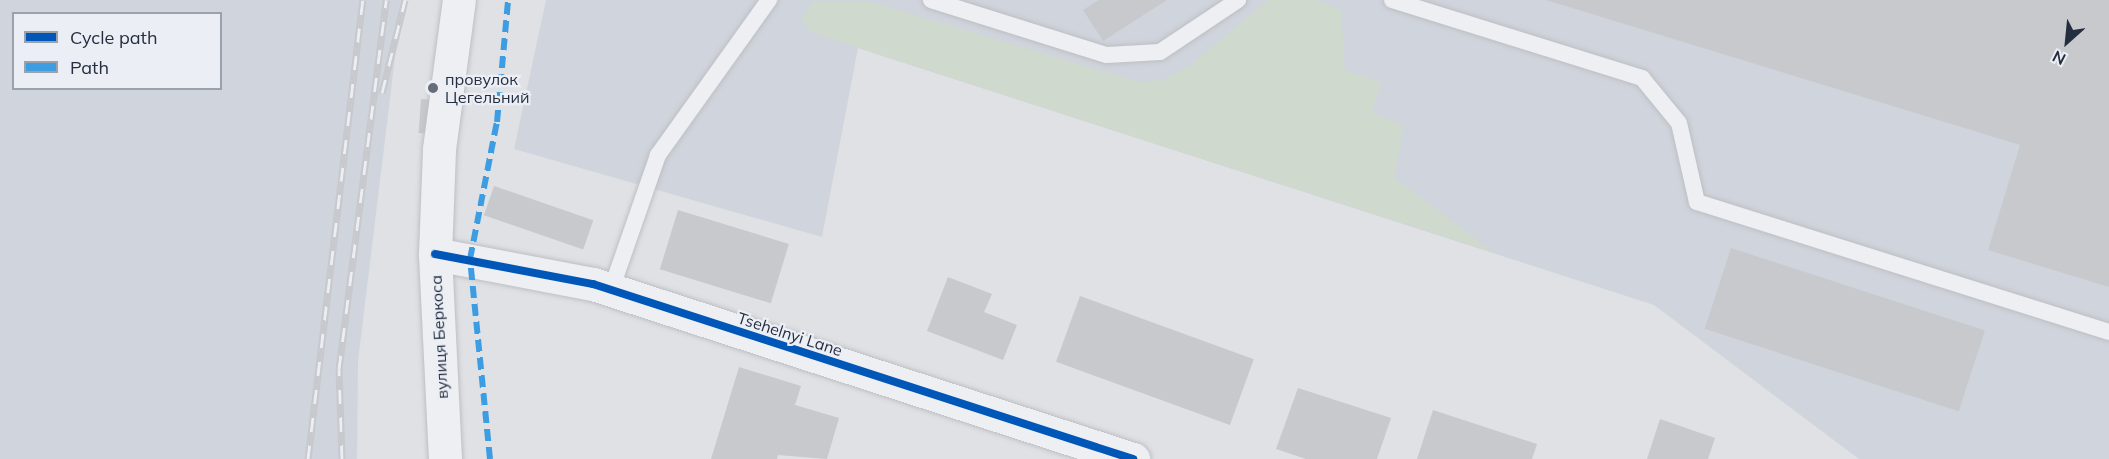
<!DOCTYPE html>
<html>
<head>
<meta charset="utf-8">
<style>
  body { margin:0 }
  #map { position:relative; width:2109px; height:459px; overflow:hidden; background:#dfe1e5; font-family:Mulish,sans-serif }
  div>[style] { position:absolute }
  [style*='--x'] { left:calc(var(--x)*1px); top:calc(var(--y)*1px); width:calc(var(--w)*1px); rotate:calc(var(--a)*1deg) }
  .built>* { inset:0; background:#d0d4dc }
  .green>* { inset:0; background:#cfd9ce }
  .building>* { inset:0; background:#c7c9cd; transform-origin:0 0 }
  .roads { filter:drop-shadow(0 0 2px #bdbfc3) drop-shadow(0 0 2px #bdbfc3) }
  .service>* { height:16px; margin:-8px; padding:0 8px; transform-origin:8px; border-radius:8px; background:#eeeff2 }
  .minor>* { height:33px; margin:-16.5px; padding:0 16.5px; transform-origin:16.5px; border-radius:16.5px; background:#eeeff2 }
  .tertiary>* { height:33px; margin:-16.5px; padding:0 16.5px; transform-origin:16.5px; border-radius:16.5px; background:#eeeff2 }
  .rail>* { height:7px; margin-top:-3.5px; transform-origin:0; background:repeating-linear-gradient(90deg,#ebeff5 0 14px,#c7c9cd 0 28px); box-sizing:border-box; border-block:2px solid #c7c9cd }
  .quiet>* { height:6px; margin-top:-3px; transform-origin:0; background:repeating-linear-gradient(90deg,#3c9de3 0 12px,transparent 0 18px) }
  .cycleway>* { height:8px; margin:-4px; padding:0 4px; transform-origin:4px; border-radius:4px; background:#0057b8 }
  .dots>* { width:16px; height:16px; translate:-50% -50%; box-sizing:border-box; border:3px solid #ebeff5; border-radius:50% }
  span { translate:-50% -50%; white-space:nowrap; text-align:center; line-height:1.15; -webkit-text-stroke:4.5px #ebeff5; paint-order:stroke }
  .poi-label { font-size:16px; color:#252e3f }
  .left { translate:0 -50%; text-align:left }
  .street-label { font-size:16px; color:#252e3f }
  .legend { position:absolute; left:12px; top:12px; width:210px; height:78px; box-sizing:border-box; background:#ebeff5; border:2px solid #9ca2ac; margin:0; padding:8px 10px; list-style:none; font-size:18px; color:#252e3f }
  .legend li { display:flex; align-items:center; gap:12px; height:30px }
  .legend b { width:30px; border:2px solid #9ca2ac }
  .north { position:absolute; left:2037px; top:12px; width:60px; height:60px; -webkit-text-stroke:4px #ebeff5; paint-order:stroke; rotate:207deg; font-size:16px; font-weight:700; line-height:24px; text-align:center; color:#252e3f }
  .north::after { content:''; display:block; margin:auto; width:21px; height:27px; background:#252e3f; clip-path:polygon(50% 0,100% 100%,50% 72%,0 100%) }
</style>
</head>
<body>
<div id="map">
  <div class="built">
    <i style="clip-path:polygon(evenodd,0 0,402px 0,358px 361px,357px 459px,0 459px,0 0,14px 14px,220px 14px,220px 88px,14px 88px,14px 14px)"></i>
    <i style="clip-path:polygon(546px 0,2109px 0,2109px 459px,1859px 459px,1654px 305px,858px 48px,822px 237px,514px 149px)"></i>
  </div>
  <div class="green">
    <i style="clip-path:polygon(1268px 0,1316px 0,1341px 10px,1345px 71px,1381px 82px,1372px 113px,1404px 125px,1394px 177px,1494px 253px,858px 48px,810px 31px,802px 19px,813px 1px,871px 2px,1139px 82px,1162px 80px,1189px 66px)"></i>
  </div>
  <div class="building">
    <i style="clip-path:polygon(1099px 0,1167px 0,1103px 41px,1083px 10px)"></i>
    <i style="clip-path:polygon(1546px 0,2109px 0,2109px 287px,1988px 250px,2020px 145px)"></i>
    <i style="left:421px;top:99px;width:13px;height:34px;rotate:4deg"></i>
    <i style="left:494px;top:186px;width:105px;height:31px;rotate:19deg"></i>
    <i style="left:678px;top:210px;width:116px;height:62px;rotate:17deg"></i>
    <i style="left:1731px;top:248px;width:267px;height:85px;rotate:18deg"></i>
    <i style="clip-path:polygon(948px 277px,992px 294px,984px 312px,1017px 325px,1003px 360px,927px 331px)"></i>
    <i style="left:1080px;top:296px;width:185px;height:70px;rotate:20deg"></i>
    <i style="clip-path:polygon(739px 367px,801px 386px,795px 405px,839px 418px,827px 459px,778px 455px,777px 459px,711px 459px)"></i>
    <i style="clip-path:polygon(1298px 388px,1391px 418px,1377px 459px,1306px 459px,1276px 449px)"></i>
    <i style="clip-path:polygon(1433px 410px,1537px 444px,1532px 459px,1417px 459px)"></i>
    <i style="clip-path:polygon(1660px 419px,1715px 438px,1708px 459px,1647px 459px)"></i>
  </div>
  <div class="roads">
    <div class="service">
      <i style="--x:931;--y:0;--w:184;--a:17.4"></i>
      <i style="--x:1107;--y:55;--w:53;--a:-3.2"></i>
      <i style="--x:1160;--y:52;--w:94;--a:-33.7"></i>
      <i style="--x:1392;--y:0;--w:262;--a:17.3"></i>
      <i style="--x:1642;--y:78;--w:58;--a:50.6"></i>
      <i style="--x:1679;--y:123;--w:81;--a:77.2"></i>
      <i style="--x:1697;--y:202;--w:432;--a:17.5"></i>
      <i style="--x:611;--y:290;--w:143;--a:-70.8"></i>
      <i style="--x:658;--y:155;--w:191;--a:-54.4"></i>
    </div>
    <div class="minor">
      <i style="--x:435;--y:254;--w:161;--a:10.8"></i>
      <i style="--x:593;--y:284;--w:568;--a:17.96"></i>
    </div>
    <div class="tertiary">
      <i style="--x:445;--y:459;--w:205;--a:-92.8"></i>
      <i style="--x:435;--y:254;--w:105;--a:-87.8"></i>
      <i style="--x:439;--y:149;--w:150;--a:-82.4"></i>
    </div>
  </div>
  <div class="rail">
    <i style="--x:382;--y:93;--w:96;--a:-76.1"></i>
    <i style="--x:308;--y:459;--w:462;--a:-83.2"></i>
    <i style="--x:342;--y:459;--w:90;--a:-91.9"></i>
    <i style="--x:339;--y:369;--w:372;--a:-82.7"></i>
  </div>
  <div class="quiet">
    <i style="--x:490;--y:459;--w:201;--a:-95.7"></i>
    <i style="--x:470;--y:259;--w:140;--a:-78.9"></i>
    <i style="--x:497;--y:122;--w:122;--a:-84.8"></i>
  </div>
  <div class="cycleway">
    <i style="--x:435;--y:254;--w:161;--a:10.8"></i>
    <i style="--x:593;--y:284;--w:568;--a:17.96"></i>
  </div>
  <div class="dots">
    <i style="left:433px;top:88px;background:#666d79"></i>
  </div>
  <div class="poi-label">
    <span class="left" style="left:445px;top:88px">провулок<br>Цегельний</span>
  </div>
  <div class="street-label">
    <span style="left:790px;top:334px;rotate:18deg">Tsehelnyi Lane</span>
    <span style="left:439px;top:337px;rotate:-93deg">вулиця Беркоса</span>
  </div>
  <ul class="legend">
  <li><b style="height:8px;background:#0057b8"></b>Cycle path</li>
  <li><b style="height:8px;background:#3c9de3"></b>Path</li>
  </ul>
  <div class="north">N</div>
</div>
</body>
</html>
